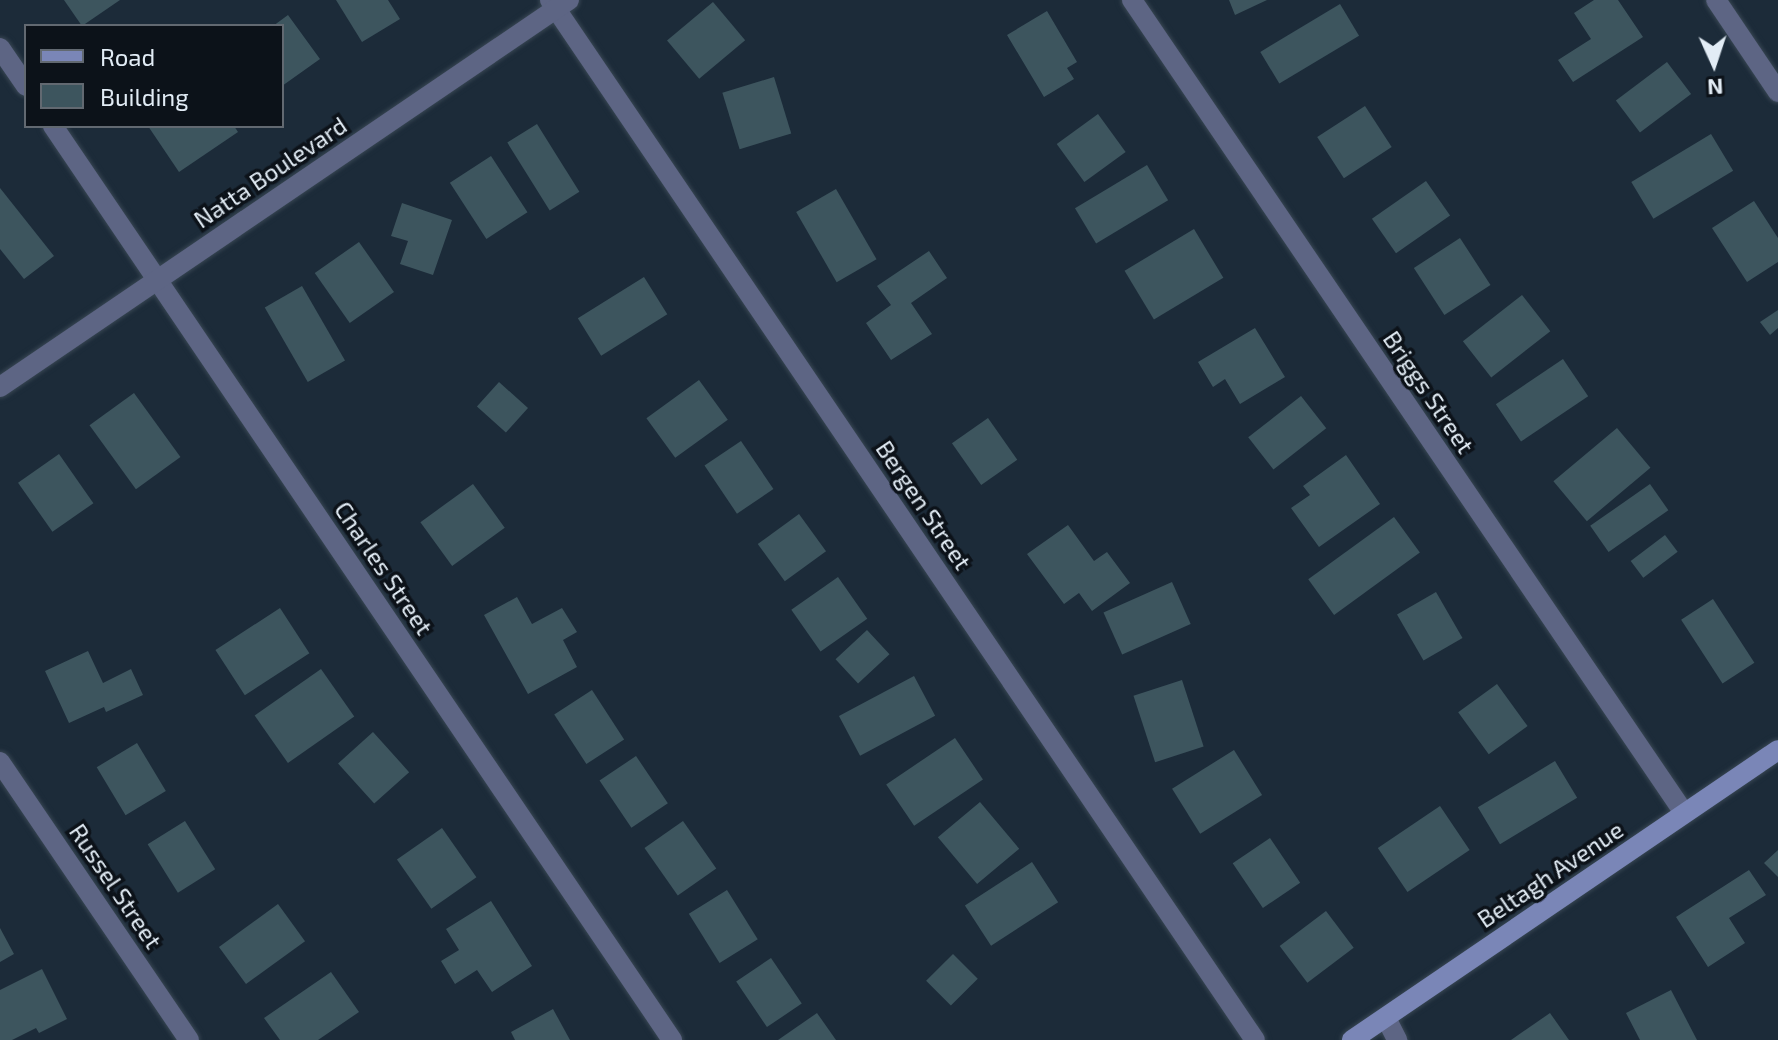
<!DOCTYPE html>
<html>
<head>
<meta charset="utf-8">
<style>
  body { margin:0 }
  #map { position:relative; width:1778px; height:1040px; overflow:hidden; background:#1c2b39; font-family:"Exo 2",sans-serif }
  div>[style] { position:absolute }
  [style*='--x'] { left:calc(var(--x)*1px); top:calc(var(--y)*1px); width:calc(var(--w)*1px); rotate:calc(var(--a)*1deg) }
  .building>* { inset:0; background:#3d555e; transform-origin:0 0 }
  .roads { filter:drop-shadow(0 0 2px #384653) drop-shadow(0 0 2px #384653) }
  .street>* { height:20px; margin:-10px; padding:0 10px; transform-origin:10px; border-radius:10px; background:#5d6584 }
  .secondary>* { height:20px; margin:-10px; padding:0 10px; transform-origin:10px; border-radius:10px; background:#7a86b7 }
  span { translate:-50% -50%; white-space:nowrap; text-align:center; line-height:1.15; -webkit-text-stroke:7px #0c1219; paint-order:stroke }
  .street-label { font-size:24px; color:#e2ecf5 }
  .legend { position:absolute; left:24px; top:24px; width:260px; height:104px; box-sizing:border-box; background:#0c1219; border:2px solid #626971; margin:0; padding:10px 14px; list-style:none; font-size:24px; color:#e2ecf5 }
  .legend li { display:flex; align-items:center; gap:16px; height:40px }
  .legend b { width:40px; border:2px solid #626971 }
  .north { position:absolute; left:1674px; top:24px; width:80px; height:80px; -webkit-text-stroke:6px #0c1219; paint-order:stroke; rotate:177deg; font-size:22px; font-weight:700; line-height:32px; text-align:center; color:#e2ecf5 }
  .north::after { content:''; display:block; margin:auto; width:28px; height:36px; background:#e2ecf5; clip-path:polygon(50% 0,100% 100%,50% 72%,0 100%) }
</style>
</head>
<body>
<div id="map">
  <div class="building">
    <i style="clip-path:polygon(64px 0,120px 0,82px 26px)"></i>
    <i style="clip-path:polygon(336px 0,388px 0,400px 19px,362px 42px)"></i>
    <i style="clip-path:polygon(1229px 0,1267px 0,1235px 15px)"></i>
    <i style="clip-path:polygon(1594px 0,1618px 0,1643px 37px,1573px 82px,1558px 60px,1591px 39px,1574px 13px)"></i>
    <i style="left:713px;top:2px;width:50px;height:60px;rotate:50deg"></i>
    <i style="left:1340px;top:4px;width:37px;height:93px;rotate:59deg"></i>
    <i style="clip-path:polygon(1047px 11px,1077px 62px,1067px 68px,1074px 79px,1044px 97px,1007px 35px)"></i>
    <i style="clip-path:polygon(288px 15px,320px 59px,282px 86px,282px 26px,273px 26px)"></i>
    <i style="left:1667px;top:62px;width:40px;height:64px;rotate:53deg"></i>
    <i style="left:774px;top:77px;width:59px;height:54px;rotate:73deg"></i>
    <i style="left:1365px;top:106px;width:49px;height:57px;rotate:57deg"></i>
    <i style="left:1098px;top:114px;width:47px;height:51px;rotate:54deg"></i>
    <i style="left:537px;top:124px;width:80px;height:35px;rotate:58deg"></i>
    <i style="clip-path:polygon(148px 126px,234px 126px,238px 132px,179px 172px)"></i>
    <i style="left:1711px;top:134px;width:43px;height:93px;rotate:59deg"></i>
    <i style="left:491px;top:156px;width:67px;height:49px;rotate:57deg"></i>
    <i style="left:1147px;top:165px;width:41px;height:84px;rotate:59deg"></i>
    <i style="left:1426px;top:181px;width:42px;height:66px;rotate:55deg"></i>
    <i style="clip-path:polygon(0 188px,54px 256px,24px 279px,0 249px)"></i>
    <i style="left:836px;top:189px;width:81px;height:46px;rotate:60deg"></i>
    <i style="clip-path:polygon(1754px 201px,1778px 238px,1778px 262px,1747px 282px,1712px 228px)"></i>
    <i style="clip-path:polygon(402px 203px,452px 220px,433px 275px,400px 264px,408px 241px,391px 236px)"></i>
    <i style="left:1194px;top:229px;width:57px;height:81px;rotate:59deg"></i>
    <i style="left:1460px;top:238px;width:56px;height:55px;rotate:57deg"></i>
    <i style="left:359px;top:242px;width:61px;height:54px;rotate:55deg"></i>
    <i style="clip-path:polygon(929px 251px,947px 278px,911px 303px,932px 334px,891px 360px,866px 323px,891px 305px,877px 286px)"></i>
    <i style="left:644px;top:277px;width:44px;height:78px;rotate:58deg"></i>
    <i style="left:302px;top:286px;width:86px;height:43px;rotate:60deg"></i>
    <i style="left:1522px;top:295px;width:46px;height:75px;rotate:52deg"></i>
    <i style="clip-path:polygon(1778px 310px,1778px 328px,1770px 335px,1760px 322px)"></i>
    <i style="clip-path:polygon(1255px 328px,1285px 377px,1240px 404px,1225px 379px,1213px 387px,1198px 362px)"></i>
    <i style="left:1563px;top:359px;width:45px;height:81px;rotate:56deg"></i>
    <i style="left:699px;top:380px;width:49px;height:65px;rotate:54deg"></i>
    <i style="left:499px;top:382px;width:39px;height:33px;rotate:42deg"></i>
    <i style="left:134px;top:393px;width:79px;height:55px;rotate:54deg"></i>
    <i style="left:1301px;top:396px;width:41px;height:67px;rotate:52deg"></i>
    <i style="left:988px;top:418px;width:51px;height:44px;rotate:55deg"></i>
    <i style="left:1617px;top:428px;width:52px;height:83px;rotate:50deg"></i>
    <i style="left:741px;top:441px;width:58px;height:44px;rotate:56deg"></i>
    <i style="left:59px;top:454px;width:60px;height:50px;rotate:55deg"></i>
    <i style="clip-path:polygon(1346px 455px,1380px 504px,1319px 547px,1291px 508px,1310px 495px,1303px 486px)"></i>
    <i style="left:473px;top:484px;width:54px;height:65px;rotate:54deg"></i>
    <i style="left:1650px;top:484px;width:32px;height:73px;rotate:55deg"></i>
    <i style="left:799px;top:514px;width:46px;height:51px;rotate:54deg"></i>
    <i style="left:1394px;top:517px;width:44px;height:106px;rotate:54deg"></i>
    <i style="clip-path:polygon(1068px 525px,1094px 561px,1107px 552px,1130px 583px,1092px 611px,1079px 593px,1064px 604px,1027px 554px)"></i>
    <i style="left:1665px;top:535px;width:21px;height:43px;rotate:53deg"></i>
    <i style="left:838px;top:577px;width:51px;height:57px;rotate:55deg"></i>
    <i style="left:1172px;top:582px;width:46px;height:75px;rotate:66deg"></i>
    <i style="left:1436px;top:592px;width:53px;height:45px;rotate:60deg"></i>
    <i style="clip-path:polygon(517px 597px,532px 624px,562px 608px,577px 632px,563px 640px,577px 667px,528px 694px,484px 615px)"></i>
    <i style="left:1713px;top:599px;width:76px;height:38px;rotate:57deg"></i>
    <i style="left:280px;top:608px;width:54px;height:77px;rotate:57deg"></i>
    <i style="left:867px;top:630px;width:33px;height:43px;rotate:47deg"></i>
    <i style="clip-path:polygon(88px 651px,103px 683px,131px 669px,143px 695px,106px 712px,104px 707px,69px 723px,45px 671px)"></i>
    <i style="left:321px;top:669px;width:58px;height:81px;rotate:55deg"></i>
    <i style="left:914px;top:676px;width:45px;height:85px;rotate:62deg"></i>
    <i style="left:1182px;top:680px;width:70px;height:51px;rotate:72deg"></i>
    <i style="left:1497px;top:684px;width:52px;height:48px;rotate:54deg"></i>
    <i style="left:592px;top:690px;width:59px;height:45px;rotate:57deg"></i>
    <i style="left:373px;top:732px;width:54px;height:47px;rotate:48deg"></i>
    <i style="left:955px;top:738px;width:50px;height:83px;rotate:56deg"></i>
    <i style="left:137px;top:743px;width:56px;height:47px;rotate:59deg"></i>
    <i style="left:1234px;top:750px;width:53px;height:73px;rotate:58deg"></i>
    <i style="left:636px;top:756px;width:57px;height:44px;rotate:56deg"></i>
    <i style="left:1555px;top:761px;width:43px;height:90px;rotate:59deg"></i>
    <i style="left:980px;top:802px;width:61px;height:55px;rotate:50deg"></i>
    <i style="left:1440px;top:806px;width:53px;height:75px;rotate:56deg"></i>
    <i style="left:185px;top:821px;width:57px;height:44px;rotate:58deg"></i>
    <i style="left:683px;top:821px;width:58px;height:47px;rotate:55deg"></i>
    <i style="left:442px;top:828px;width:60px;height:55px;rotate:55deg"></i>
    <i style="left:1270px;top:838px;width:54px;height:45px;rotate:56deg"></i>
    <i style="clip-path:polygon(1778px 850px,1778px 877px,1764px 863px)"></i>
    <i style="left:1032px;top:862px;width:48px;height:80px;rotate:57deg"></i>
    <i style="clip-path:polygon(1749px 870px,1766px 895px,1729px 918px,1745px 943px,1708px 967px,1676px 917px)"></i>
    <i style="left:727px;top:890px;width:58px;height:45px;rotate:58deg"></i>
    <i style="clip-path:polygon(491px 901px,532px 966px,492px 992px,477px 970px,455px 984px,441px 961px,459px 950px,446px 929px)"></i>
    <i style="left:278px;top:904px;width:46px;height:73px;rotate:54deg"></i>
    <i style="left:1326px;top:911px;width:46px;height:58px;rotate:53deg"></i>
    <i style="clip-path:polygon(0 928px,14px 954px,0 962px)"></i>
    <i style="left:953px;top:954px;width:35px;height:38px;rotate:45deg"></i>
    <i style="left:771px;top:958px;width:55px;height:42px;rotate:56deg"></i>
    <i style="clip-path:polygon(42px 969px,67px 1019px,39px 1033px,36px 1028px,12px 1040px,0 1040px,0 990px)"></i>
    <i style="clip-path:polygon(331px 972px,359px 1012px,318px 1040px,280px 1040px,264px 1018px)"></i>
    <i style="clip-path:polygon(1671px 990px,1697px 1040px,1640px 1040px,1626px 1013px)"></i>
    <i style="clip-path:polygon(553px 1009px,570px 1040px,515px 1040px,511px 1032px)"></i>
    <i style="clip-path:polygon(817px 1013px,836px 1040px,778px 1040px)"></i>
    <i style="clip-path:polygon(1550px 1013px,1569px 1040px,1511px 1040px)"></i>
  </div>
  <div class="roads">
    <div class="street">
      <i style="--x:550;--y:0;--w:1256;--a:55.87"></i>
      <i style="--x:1132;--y:0;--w:983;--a:55.82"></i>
      <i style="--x:1716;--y:0;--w:111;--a:56"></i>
      <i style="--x:0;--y:48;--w:46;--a:55.6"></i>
      <i style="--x:53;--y:126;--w:1104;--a:55.89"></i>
      <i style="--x:0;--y:387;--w:688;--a:-34.22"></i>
      <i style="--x:0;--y:762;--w:336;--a:55.8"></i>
      <i style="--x:1386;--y:1018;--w:25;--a:63"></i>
    </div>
    <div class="secondary">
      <i style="--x:1352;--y:1040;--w:515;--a:-34.25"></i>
    </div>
  </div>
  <div class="street-label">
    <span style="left:270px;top:172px;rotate:-34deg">Natta Boulevard</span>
    <span style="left:1429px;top:392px;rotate:56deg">Briggs Street</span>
    <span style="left:924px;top:505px;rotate:56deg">Bergen Street</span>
    <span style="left:384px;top:568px;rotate:56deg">Charles Street</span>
    <span style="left:1550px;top:874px;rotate:-34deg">Beltagh Avenue</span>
    <span style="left:116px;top:886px;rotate:56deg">Russel Street</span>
  </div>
  <ul class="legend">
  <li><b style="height:10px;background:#7a86b7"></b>Road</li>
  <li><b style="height:22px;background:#3d555e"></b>Building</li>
  </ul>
  <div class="north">N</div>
</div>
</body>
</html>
